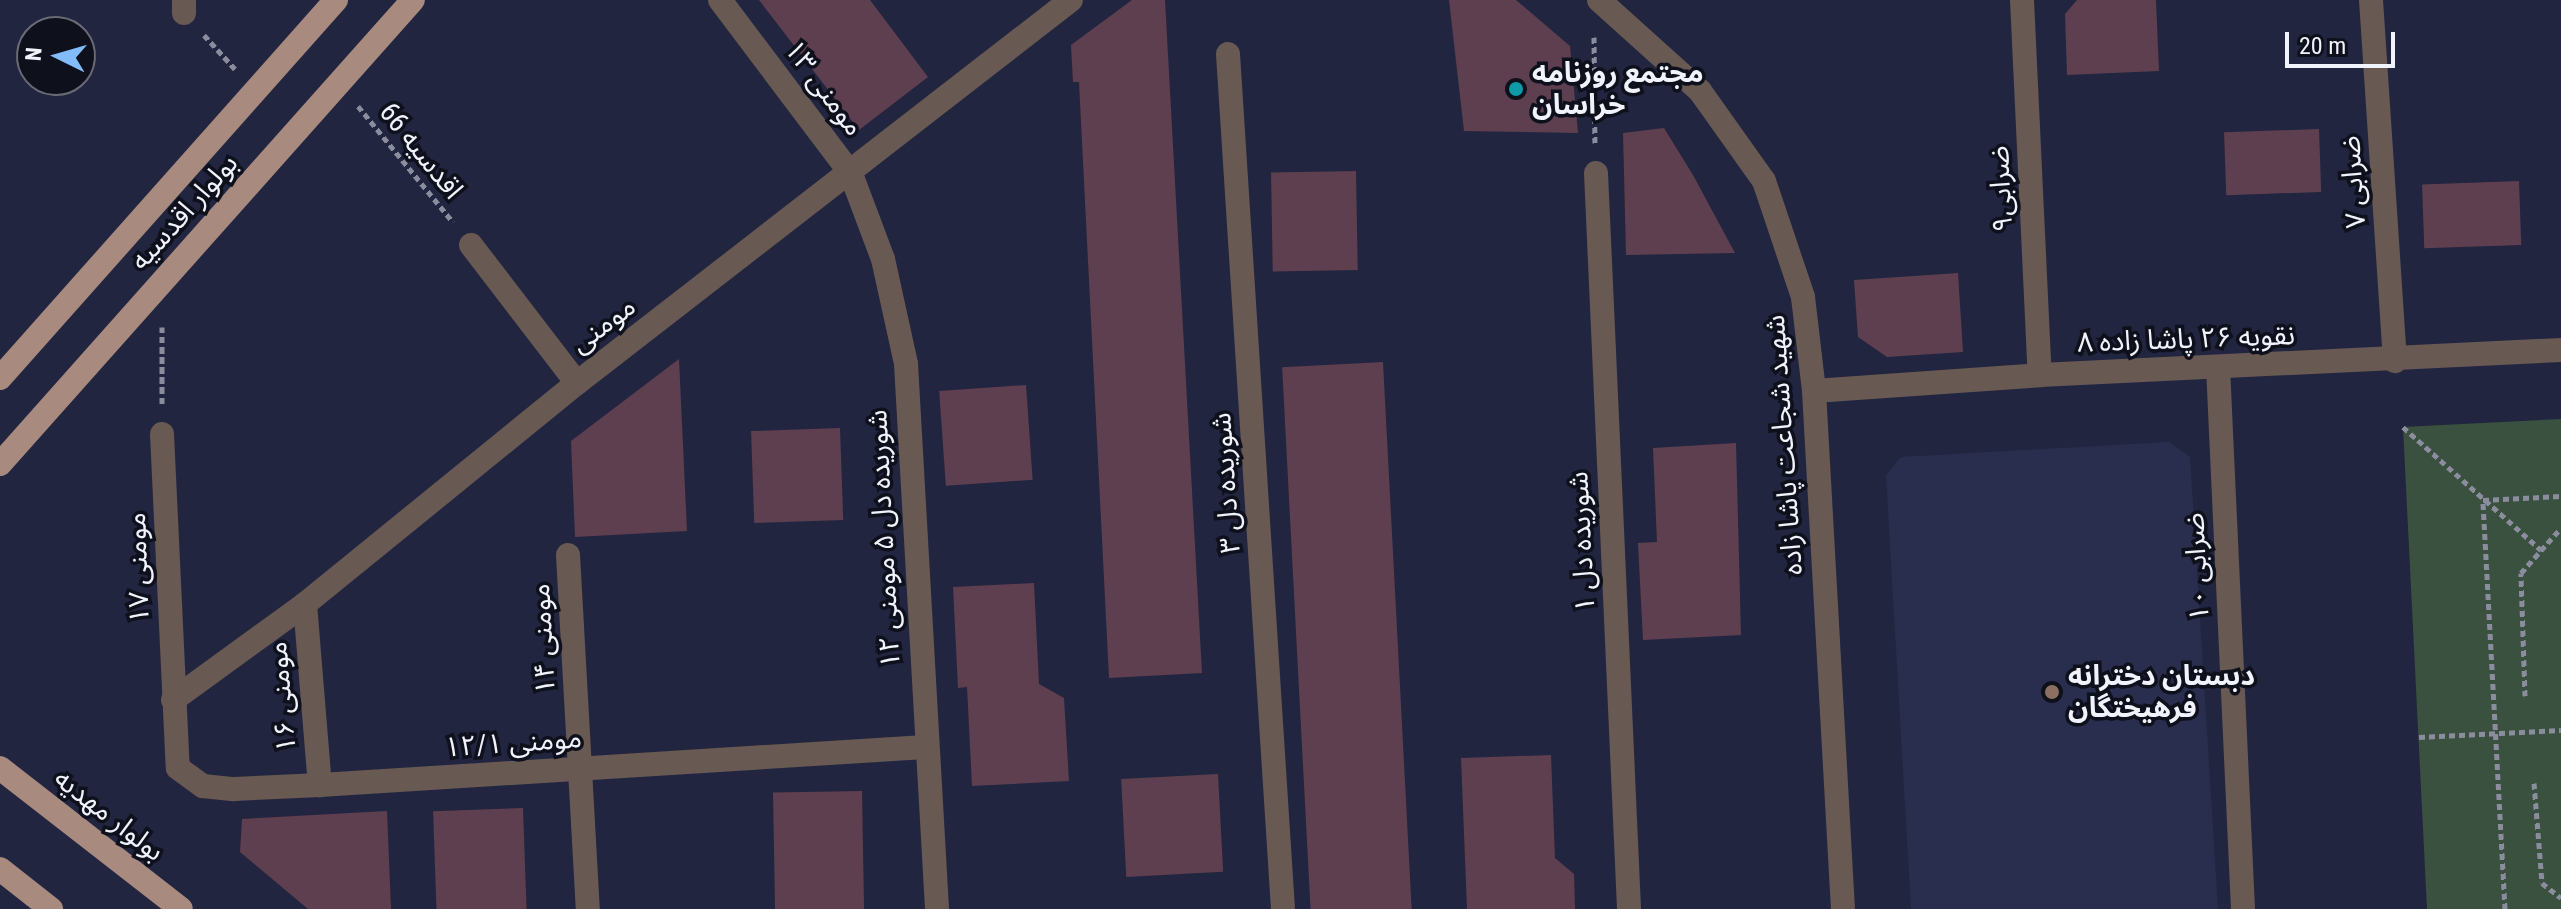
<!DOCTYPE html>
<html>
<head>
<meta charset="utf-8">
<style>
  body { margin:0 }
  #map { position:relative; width:2561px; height:909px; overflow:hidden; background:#22253f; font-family:"Roboto Condensed","Noto Sans Arabic",sans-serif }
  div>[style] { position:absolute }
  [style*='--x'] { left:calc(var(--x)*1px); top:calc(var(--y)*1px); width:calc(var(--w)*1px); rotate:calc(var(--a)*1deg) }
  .built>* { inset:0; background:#2a2e4e }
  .green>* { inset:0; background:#39513e }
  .building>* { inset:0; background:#5e3f4f; transform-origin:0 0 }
  .path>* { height:5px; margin-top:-2.5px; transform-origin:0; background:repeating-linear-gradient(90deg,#8b8d9f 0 6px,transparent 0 10px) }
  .minor>* { height:24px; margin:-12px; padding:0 12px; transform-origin:12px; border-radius:12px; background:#685953 }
  .major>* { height:24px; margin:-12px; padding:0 12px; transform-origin:12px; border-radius:12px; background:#a88a7e }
  .dots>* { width:22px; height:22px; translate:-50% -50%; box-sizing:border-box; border:4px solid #0e101b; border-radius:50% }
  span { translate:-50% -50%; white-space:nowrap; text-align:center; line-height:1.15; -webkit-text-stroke:7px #0e101b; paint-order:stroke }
  .poi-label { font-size:28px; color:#f0f2fc; font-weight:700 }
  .left { translate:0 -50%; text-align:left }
  .street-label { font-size:28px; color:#f0f2fc }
  .north { position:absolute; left:16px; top:16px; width:80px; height:80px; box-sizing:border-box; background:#0e101b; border:2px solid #686a75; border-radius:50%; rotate:275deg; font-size:22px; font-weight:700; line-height:32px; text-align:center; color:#f0f2fc }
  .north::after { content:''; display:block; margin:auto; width:28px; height:36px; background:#83bcfb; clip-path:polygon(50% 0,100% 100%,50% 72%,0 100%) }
  .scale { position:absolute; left:2285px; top:32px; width:110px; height:36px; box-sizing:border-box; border:4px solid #f0f2fc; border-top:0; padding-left:10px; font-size:24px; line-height:28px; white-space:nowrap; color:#f0f2fc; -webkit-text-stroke:6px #0e101b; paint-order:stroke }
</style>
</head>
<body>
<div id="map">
  <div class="built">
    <i style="clip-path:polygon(2169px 442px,2190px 457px,2218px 909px,1911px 909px,1886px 475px,1901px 457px)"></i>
  </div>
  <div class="green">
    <i style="clip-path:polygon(2561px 419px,2561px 909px,2427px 909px,2403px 427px)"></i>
  </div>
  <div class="building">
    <i style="clip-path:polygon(759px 0,870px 0,928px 77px,859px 130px)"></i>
    <i style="clip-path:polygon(1132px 0,1165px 0,1202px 673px,1109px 678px,1079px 82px,1073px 82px,1071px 45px)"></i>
    <i style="clip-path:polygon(1449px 0,1516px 0,1570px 46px,1578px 133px,1464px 131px)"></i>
    <i style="clip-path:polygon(2077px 0,2156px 0,2159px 71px,2067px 75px,2065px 14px)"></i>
    <i style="clip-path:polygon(1664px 128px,1693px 175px,1735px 253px,1626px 255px,1623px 133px)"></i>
    <i style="left:2319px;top:129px;width:63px;height:95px;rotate:88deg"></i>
    <i style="left:1356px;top:171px;width:99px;height:85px;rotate:89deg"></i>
    <i style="left:2519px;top:181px;width:64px;height:97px;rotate:88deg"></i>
    <i style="clip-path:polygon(1958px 273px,1963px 352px,1887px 357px,1858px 337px,1854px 280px)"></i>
    <i style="clip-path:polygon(679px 359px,687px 531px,575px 537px,571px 441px)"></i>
    <i style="left:1383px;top:362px;width:548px;height:101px;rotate:87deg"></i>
    <i style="left:1026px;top:385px;width:95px;height:87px;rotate:86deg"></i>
    <i style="left:840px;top:428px;width:92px;height:89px;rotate:88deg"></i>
    <i style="clip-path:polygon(1736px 443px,1741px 635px,1643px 640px,1638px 543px,1657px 542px,1653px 448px)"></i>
    <i style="clip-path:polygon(1034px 583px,1039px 684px,1064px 698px,1069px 781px,972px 786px,967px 687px,958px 688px,953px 587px)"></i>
    <i style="clip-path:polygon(1551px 755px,1555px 858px,1574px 874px,1575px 909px,1467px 909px,1461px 758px)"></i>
    <i style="left:1218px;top:774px;width:98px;height:97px;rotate:87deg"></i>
    <i style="left:862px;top:791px;width:118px;height:89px;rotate:89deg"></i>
    <i style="left:523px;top:808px;width:101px;height:90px;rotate:88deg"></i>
    <i style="clip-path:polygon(387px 811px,391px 909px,308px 909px,240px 852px,242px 819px)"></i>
  </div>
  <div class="path">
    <i style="--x:204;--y:35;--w:46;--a:47.6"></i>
    <i style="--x:1594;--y:37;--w:106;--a:89.5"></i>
    <i style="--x:358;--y:106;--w:150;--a:50.7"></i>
    <i style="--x:162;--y:327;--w:78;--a:90"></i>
    <i style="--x:2403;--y:427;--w:185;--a:41.7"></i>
    <i style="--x:2525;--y:696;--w:123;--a:-91.9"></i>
    <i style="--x:2521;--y:573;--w:60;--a:-48.4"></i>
    <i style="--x:2419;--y:737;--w:142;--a:-2.8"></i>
    <i style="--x:2534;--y:783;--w:100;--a:85.4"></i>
    <i style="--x:2542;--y:883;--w:24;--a:38"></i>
    <i style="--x:2505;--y:909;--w:410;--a:-93.1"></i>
    <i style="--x:2483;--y:500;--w:78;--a:-2.9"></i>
  </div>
  <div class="minor">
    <i style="--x:184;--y:0;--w:13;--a:90"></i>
    <i style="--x:720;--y:0;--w:218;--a:53"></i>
    <i style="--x:851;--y:174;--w:91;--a:69.4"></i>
    <i style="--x:883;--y:259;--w:107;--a:77.6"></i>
    <i style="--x:906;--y:364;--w:546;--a:86.74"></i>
    <i style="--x:1599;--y:0;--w:136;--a:42"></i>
    <i style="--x:1700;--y:91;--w:110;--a:54.6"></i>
    <i style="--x:1764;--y:181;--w:122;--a:71.4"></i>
    <i style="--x:1803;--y:297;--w:95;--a:83.3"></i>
    <i style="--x:1814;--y:391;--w:519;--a:86.8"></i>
    <i style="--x:2022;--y:0;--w:375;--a:87.3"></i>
    <i style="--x:2371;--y:0;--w:362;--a:86.2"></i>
    <i style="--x:1228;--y:54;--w:857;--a:86.32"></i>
    <i style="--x:1596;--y:173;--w:737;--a:87.43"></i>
    <i style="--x:471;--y:245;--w:174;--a:52.5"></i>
    <i style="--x:2218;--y:367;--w:543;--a:87.36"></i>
    <i style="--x:1814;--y:391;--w:227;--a:-4"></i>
    <i style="--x:2040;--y:375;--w:522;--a:-2.75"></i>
    <i style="--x:162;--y:434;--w:334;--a:87.3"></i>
    <i style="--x:178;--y:768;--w:31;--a:36"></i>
    <i style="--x:203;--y:786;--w:31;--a:6"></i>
    <i style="--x:234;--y:789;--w:86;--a:-2.7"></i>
    <i style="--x:320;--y:785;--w:606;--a:-3.59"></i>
    <i style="--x:568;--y:555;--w:355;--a:86.8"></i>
    <i style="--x:305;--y:604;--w:182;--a:85.3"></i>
    <i style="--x:173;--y:700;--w:163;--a:-36"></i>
    <i style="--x:305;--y:604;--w:350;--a:-39.1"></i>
    <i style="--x:577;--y:383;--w:625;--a:-37.79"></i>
  </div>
  <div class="major">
    <i style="--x:0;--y:378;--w:506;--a:-48.37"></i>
    <i style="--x:0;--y:464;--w:621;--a:-48.33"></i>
    <i style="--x:0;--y:768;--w:229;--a:37.9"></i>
    <i style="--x:0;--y:869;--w:65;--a:38.1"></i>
  </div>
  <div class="dots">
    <i style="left:1516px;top:89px;background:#0f9aa8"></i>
    <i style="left:2052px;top:692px;background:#8d6e63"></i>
  </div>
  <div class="poi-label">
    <span class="left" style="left:1532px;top:89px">مجتمع روزنامه<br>خراسان</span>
    <span class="left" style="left:2068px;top:692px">دبستان دخترانه<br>فرهیختگان</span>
  </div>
  <div class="street-label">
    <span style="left:824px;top:88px;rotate:53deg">مومنی ۱۳</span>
    <span style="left:421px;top:151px;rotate:51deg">اقدسیه 66</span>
    <span style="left:2353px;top:182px;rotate:-94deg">ضرابی ۷</span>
    <span style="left:2001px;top:189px;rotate:-93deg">ضرابی۹</span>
    <span style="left:184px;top:212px;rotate:-48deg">بولوار اقدسیه</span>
    <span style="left:603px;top:325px;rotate:-37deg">مومنی</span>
    <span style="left:2186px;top:339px;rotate:-2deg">نقویه ۲۶ پاشا زاده ۸</span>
    <span style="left:1784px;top:445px;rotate:-94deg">شهید شجاعت پاشا زاده</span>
    <span style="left:1226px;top:483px;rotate:-94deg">شوریده دل ۳</span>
    <span style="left:884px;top:539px;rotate:-93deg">شوریده دل ۵ مومنی ۱۲</span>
    <span style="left:1582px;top:542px;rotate:-93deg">شوریده دل ۱</span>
    <span style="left:2197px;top:567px;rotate:-93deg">ضرابی ۱۰</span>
    <span style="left:138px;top:568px;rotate:-92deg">مومنی ۱۷</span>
    <span style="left:543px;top:639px;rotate:-93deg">مومنی ۱۴</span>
    <span style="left:282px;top:697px;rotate:-95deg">مومنی ۱۶</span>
    <span style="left:513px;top:743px;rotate:-4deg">مومنی ۱۲/۱</span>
    <span style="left:109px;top:815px;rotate:38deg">بولوار مهدیه</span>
  </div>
  <div class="north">N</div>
  <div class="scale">20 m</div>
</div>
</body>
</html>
